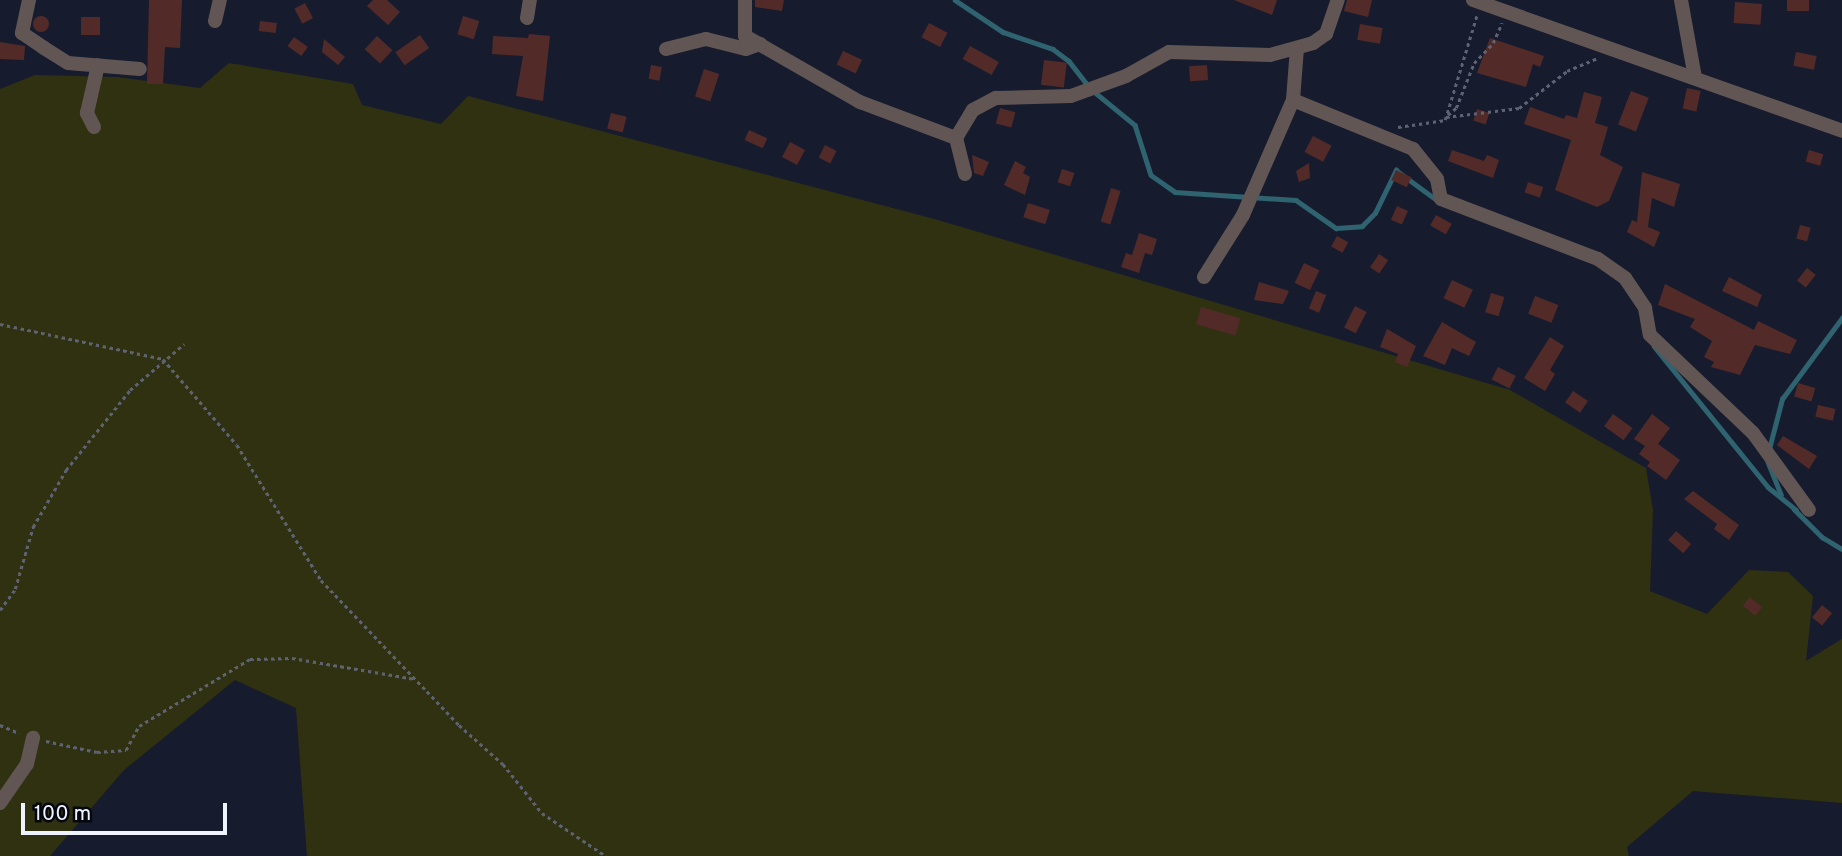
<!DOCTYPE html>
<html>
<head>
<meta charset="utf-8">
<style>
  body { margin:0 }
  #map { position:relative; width:1842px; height:856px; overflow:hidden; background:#161c2e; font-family:Overpass,sans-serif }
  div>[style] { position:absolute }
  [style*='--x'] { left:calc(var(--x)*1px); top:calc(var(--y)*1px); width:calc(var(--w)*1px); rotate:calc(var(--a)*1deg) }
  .green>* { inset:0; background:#303111 }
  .stream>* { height:4.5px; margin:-2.25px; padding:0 2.25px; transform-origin:2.25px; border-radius:2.25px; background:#2e636f }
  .building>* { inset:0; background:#522b29; transform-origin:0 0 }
  .round { border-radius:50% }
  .path>* { height:2.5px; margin-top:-1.25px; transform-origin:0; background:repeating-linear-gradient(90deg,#5e6373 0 3.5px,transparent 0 7px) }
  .street>* { height:14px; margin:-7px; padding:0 7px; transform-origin:7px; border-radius:7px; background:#625654 }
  span { translate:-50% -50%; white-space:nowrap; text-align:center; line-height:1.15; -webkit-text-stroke:6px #05070e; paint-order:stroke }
  .scale { position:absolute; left:21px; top:803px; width:206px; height:32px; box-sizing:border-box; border:4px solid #eff3fd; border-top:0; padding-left:9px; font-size:21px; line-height:24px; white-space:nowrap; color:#eff3fd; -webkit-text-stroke:5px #05070e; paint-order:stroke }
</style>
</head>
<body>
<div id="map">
  <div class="green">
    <i style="clip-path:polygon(229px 63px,353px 84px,362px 105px,441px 124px,468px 96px,938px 220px,1510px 390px,1646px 468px,1653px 510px,1650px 591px,1707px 614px,1749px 570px,1788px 572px,1813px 596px,1806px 661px,1842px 639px,1842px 803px,1693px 791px,1627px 847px,1629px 856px,307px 856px,296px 708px,235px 680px,124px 770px,50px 856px,0 856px,0 89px,35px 75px,117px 77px,200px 88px)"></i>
  </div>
  <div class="stream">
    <i style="--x:955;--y:0;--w:58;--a:33.7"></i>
    <i style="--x:1003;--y:32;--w:53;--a:18.8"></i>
    <i style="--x:1053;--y:49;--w:20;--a:37"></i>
    <i style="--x:1069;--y:61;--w:36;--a:52"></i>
    <i style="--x:1091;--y:89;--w:57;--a:39.3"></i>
    <i style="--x:1135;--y:125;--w:52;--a:72.3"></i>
    <i style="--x:1151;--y:175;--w:29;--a:35"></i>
    <i style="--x:1175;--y:192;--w:121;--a:3.8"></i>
    <i style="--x:1296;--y:200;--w:49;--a:35"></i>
    <i style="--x:1336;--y:228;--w:26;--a:-4"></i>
    <i style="--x:1362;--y:226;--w:18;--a:-45"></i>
    <i style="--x:1375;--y:213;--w:48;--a:-64"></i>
    <i style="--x:1396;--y:170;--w:52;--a:36.4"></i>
    <i style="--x:1654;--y:346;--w:181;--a:51"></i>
    <i style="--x:1768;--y:487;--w:36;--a:39"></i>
    <i style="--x:1769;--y:449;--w:52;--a:-75.4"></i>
    <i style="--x:1782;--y:399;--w:101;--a:-53.5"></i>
    <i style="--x:1768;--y:462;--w:35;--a:68"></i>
    <i style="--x:1794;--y:509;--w:40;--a:45"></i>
    <i style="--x:1822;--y:537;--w:23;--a:31"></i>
  </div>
  <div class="building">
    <i style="clip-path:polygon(149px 0,182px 0,180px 48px,165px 47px,163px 84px,147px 84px)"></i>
    <i style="clip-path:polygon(373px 0,387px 0,400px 12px,388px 25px,367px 6px)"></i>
    <i style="clip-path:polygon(755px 0,784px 0,782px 11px,755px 7px)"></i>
    <i style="clip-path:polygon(1234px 0,1277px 0,1272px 15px)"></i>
    <i style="clip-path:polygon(1347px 0,1372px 0,1368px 17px,1344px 11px)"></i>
    <i style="left:1787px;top:0;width:22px;height:11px"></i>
    <i style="left:1735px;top:2px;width:27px;height:21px;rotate:4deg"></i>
    <i style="left:305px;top:3px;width:17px;height:12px;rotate:62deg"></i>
    <i class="round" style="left:33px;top:16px;width:16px;height:16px"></i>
    <i style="left:463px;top:16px;width:17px;height:19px;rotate:17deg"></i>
    <i style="left:81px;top:17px;width:19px;height:18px"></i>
    <i style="left:260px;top:21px;width:17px;height:10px;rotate:7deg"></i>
    <i style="left:929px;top:23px;width:21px;height:16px;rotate:28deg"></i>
    <i style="left:1360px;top:24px;width:23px;height:16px;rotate:10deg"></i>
    <i style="clip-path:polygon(529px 34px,550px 36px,543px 101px,516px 96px,523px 56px,492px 54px,493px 36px,528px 38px)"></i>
    <i style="left:420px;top:35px;width:16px;height:30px;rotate:55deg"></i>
    <i style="left:377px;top:36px;width:21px;height:18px;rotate:43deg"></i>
    <i style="left:294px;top:37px;width:17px;height:11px;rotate:36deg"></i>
    <i style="clip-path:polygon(1490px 38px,1544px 56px,1540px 67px,1533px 64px,1526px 87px,1477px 73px)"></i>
    <i style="clip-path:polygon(324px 39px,345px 57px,338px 65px,322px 52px)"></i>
    <i style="clip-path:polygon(0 42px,25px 46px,24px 60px,0 59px)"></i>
    <i style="left:970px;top:46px;width:33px;height:15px;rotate:29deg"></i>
    <i style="left:843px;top:51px;width:21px;height:15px;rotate:25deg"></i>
    <i style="left:1796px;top:52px;width:21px;height:14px;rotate:11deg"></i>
    <i style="left:1044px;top:60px;width:23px;height:25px;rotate:7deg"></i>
    <i style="left:651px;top:65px;width:11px;height:14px;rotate:10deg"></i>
    <i style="left:1207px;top:65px;width:15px;height:18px;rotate:86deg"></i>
    <i style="left:704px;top:69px;width:16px;height:29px;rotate:18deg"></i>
    <i style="left:1687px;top:88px;width:14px;height:21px;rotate:12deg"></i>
    <i style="left:1631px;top:91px;width:19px;height:36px;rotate:21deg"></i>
    <i style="clip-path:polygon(1584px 92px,1602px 97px,1595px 123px,1608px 127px,1600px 155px,1623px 167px,1609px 201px,1597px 207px,1555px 190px,1571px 140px,1524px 124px,1530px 107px,1564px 119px,1566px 115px,1577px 118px)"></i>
    <i style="left:1000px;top:108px;width:16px;height:16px;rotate:15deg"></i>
    <i style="left:1477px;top:109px;width:13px;height:12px;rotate:18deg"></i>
    <i style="left:611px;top:113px;width:16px;height:16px;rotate:14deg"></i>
    <i style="left:749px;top:130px;width:20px;height:11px;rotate:24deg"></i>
    <i style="left:1313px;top:136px;width:21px;height:18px;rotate:28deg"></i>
    <i style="left:790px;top:142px;width:17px;height:17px;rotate:28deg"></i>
    <i style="left:825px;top:145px;width:13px;height:14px;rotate:27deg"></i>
    <i style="clip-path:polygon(1452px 150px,1484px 161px,1487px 155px,1499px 160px,1493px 178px,1448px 161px)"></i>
    <i style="left:1809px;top:150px;width:15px;height:12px;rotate:16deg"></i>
    <i style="clip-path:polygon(972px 155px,989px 162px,983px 176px,974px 173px)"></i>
    <i style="clip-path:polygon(1015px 161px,1026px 167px,1023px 173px,1030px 177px,1025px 195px,1004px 185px)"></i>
    <i style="clip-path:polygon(1309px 163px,1310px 178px,1299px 182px,1296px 171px)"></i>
    <i style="left:1062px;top:169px;width:13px;height:14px;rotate:18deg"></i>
    <i style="left:1396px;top:170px;width:17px;height:11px;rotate:25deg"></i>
    <i style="clip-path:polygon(1642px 172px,1680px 184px,1674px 207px,1652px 198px,1648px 227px,1660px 232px,1654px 247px,1627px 232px,1632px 220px,1637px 222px)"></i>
    <i style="left:1528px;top:182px;width:16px;height:11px;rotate:18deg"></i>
    <i style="left:1111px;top:188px;width:10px;height:35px;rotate:17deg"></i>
    <i style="left:1028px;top:203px;width:23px;height:15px;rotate:18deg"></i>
    <i style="left:1397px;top:206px;width:12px;height:15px;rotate:24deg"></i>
    <i style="left:1436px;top:215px;width:18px;height:12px;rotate:29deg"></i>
    <i style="left:1800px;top:225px;width:11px;height:14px;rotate:15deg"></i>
    <i style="clip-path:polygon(1139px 233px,1157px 239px,1152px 255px,1145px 253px,1139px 273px,1121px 267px,1126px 253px,1132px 255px)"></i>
    <i style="left:1337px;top:236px;width:13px;height:12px;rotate:29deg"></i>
    <i style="left:1379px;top:254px;width:11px;height:16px;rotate:34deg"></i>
    <i style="left:1304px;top:263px;width:17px;height:22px;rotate:25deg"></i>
    <i style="left:1807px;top:268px;width:11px;height:16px;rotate:38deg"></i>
    <i style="clip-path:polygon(1729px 277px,1762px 295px,1757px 307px,1722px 291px)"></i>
    <i style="left:1452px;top:280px;width:23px;height:20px;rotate:25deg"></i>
    <i style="clip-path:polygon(1259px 282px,1289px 291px,1283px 304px,1254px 300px)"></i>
    <i style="clip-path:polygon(1665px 284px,1754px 330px,1758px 321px,1797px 340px,1790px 354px,1755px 345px,1740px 375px,1711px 367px,1714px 362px,1704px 357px,1712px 341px,1690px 327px,1695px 319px,1658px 305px)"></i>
    <i style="left:1316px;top:291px;width:11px;height:19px;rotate:22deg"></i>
    <i style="left:1491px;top:293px;width:14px;height:20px;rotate:17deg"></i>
    <i style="left:1535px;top:296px;width:25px;height:19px;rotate:21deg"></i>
    <i style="left:1355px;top:306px;width:13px;height:24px;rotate:27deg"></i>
    <i style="left:1201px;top:307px;width:41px;height:18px;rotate:16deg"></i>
    <i style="clip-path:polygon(1442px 322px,1476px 342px,1469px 356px,1452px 348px,1445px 365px,1423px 356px)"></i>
    <i style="clip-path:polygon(1387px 329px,1416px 346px,1407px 367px,1395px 362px,1398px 354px,1380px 347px)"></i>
    <i style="clip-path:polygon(1550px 337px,1564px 346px,1550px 370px,1555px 374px,1545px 391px,1524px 378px)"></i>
    <i style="left:1498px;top:367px;width:20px;height:14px;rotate:27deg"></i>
    <i style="left:1798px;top:383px;width:18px;height:14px;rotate:16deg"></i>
    <i style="left:1573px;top:391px;width:18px;height:14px;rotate:34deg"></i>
    <i style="left:1818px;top:405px;width:18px;height:12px;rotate:13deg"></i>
    <i style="left:1613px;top:414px;width:24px;height:15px;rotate:36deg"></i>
    <i style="clip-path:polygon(1652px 414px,1670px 428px,1658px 444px,1680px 460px,1666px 480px,1647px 466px,1650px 462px,1639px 454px,1645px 446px,1634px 439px)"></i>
    <i style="clip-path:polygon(1783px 436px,1817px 456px,1809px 469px,1777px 445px)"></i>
    <i style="clip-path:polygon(1693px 491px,1739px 525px,1729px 540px,1714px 529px,1717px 524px,1684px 499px)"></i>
    <i style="left:1676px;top:531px;width:20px;height:12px;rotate:41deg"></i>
    <i style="left:1750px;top:597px;width:16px;height:11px;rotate:40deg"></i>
    <i style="left:1822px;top:605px;width:13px;height:16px;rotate:39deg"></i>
  </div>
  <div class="path">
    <i style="--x:1448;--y:115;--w:11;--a:-41"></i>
    <i style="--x:1456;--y:108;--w:48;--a:-68.2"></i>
    <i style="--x:1474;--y:63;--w:28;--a:-46"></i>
    <i style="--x:1493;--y:43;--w:22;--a:-66"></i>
    <i style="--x:1446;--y:117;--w:74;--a:-7"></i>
    <i style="--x:1519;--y:108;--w:61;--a:-37.6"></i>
    <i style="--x:1567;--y:71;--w:33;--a:-23"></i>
    <i style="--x:1398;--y:127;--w:48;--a:-8.5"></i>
    <i style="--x:1445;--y:120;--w:110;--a:-73.1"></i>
    <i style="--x:0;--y:324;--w:167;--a:12.1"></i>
    <i style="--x:163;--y:359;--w:113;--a:49.3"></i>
    <i style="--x:237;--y:445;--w:159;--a:58.1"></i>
    <i style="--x:321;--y:580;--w:200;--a:46.4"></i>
    <i style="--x:459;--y:725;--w:59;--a:41.6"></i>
    <i style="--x:503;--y:764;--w:63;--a:51.5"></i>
    <i style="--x:542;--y:813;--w:77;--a:33.9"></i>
    <i style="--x:0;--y:610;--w:26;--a:-54"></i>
    <i style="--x:15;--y:589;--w:65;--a:-73.8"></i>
    <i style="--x:33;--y:527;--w:66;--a:-59.9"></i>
    <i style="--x:66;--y:470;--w:102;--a:-51.3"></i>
    <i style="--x:130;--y:390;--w:71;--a:-40.4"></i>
    <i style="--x:0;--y:725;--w:21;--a:23"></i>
    <i style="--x:46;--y:741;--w:52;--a:12.2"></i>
    <i style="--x:97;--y:752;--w:29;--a:-4"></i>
    <i style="--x:126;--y:750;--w:27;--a:-62"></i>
    <i style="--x:139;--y:726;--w:130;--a:-31.1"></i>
    <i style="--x:250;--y:659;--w:42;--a:-1.4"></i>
    <i style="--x:292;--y:658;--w:125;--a:9.7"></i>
  </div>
  <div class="street">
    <i style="--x:29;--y:0;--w:34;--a:102"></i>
    <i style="--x:22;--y:33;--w:27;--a:34"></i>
    <i style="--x:44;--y:48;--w:28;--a:32"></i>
    <i style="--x:68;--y:63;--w:72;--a:4.8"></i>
    <i style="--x:745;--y:0;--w:36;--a:90"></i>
    <i style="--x:745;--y:36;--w:133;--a:29.9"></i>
    <i style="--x:860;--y:102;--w:103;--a:20.6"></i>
    <i style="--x:1473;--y:0;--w:392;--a:19.5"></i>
    <i style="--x:1681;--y:0;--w:79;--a:79.8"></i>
    <i style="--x:527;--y:18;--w:18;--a:-81"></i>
    <i style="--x:215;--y:21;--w:22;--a:-77"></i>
    <i style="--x:666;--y:49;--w:41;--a:-14"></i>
    <i style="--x:706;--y:39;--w:41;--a:14"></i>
    <i style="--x:746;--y:49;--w:15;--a:-20"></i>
    <i style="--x:1293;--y:100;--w:130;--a:22.2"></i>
    <i style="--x:1413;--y:149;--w:38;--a:51"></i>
    <i style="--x:1437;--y:179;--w:20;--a:79"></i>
    <i style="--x:1441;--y:199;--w:168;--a:20.9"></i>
    <i style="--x:1598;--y:259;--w:33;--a:35"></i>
    <i style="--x:1625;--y:278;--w:36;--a:56"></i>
    <i style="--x:1645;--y:308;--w:27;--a:80"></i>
    <i style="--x:1650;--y:335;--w:142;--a:43.6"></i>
    <i style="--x:1753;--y:433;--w:95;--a:54"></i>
    <i style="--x:94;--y:127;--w:16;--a:-117"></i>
    <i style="--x:87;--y:113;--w:49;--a:-77.1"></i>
    <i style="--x:965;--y:174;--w:37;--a:-104"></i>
    <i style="--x:956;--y:138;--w:33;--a:-59"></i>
    <i style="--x:973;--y:110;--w:26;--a:-28"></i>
    <i style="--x:996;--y:98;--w:75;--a:-1.5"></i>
    <i style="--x:1071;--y:96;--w:59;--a:-20"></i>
    <i style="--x:1126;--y:76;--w:49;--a:-29.2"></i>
    <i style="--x:1169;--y:52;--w:101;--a:1.7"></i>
    <i style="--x:1270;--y:55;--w:45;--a:-15.6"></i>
    <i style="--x:1313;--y:43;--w:16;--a:-35"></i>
    <i style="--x:1326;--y:34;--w:36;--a:-71"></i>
    <i style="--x:1204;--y:277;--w:73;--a:-57.8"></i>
    <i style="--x:1243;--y:215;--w:125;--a:-66.5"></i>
    <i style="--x:1293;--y:100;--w:52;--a:-85.6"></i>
    <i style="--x:0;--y:803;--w:47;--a:-55.3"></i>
    <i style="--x:27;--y:764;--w:27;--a:-77"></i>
  </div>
  <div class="scale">100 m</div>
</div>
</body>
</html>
